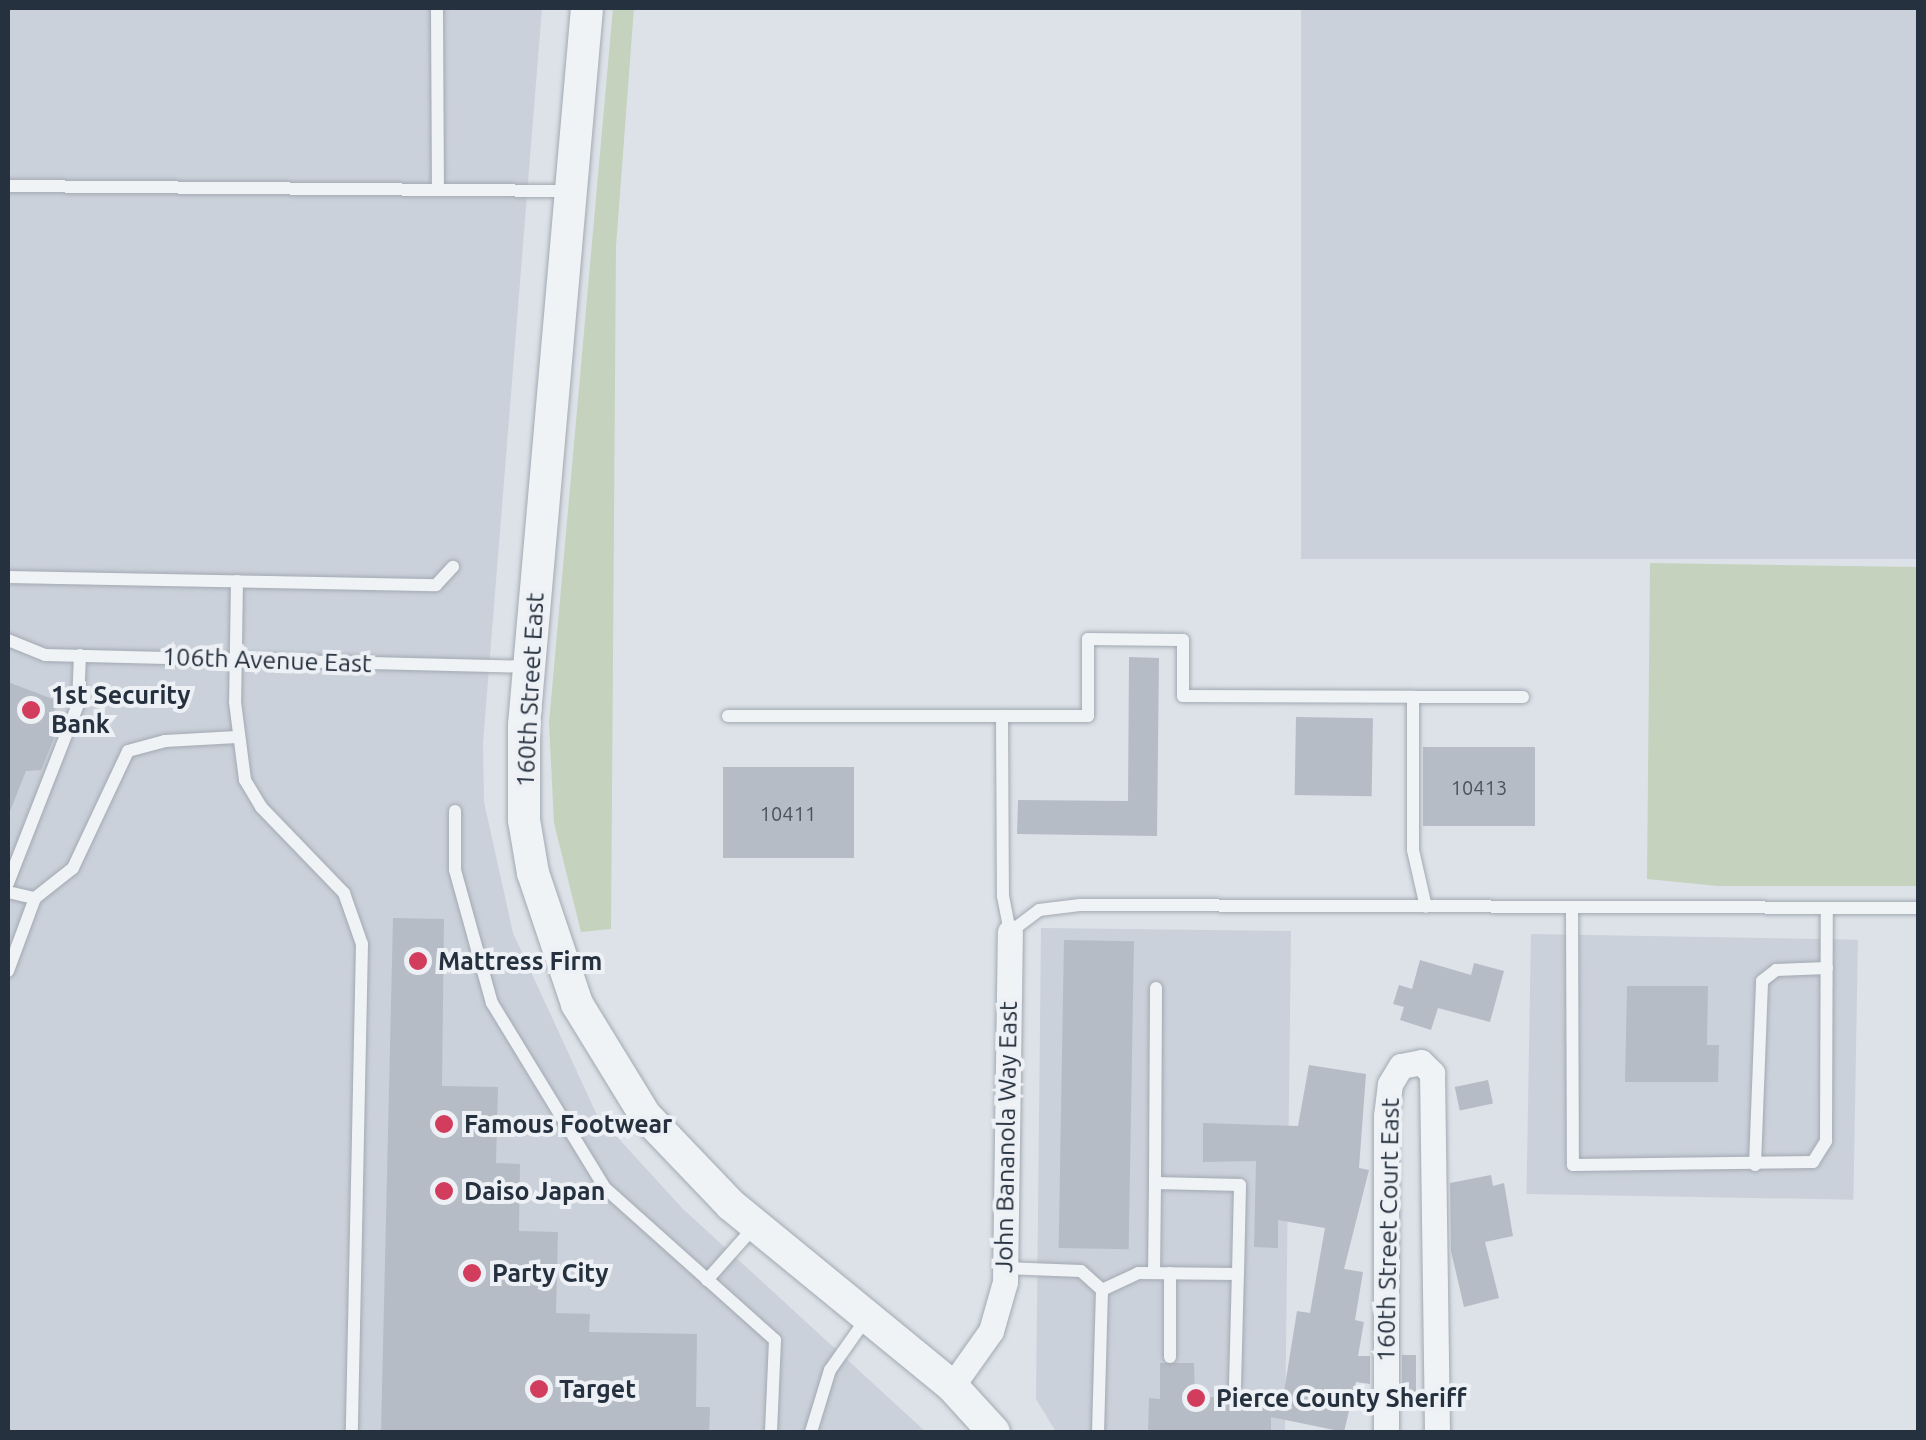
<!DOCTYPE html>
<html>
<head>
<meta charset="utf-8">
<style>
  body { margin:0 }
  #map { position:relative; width:1926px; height:1440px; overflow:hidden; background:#dde2e8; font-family:Ubuntu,sans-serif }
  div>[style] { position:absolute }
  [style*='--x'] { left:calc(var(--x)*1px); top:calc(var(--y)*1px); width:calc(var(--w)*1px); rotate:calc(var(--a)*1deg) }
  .built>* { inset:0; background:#cbd1da; transform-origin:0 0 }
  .green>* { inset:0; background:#c5d2be }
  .building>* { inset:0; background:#b5bcc5; transform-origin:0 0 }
  .roads { filter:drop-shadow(0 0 2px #a2a9b2) drop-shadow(0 0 2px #a2a9b2) }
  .service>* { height:12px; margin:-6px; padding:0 6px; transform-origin:6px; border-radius:6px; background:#f0f3f6 }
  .minor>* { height:25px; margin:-12.5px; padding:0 12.5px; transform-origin:12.5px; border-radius:12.5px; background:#f0f3f6 }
  .tertiary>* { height:32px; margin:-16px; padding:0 16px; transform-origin:16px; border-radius:16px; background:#f0f3f6 }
  .dots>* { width:28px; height:28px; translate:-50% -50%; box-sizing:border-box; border:5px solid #edf1f5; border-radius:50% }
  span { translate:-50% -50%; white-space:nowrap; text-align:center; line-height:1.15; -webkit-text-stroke:8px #edf1f5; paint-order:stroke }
  .number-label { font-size:20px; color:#4a5460 }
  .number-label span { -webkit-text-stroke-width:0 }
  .street-label { font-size:25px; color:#26313f }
  .poi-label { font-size:25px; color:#26313f; font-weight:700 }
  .left { translate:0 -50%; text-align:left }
  .frame { position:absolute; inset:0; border:10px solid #26313f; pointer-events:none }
</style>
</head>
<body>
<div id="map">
  <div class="built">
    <i style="clip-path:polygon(8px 8px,542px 8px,483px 743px,484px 802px,513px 933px,597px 1115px,683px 1209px,926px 1432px,8px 1432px)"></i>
    <i style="left:1301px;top:8px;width:617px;height:551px"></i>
    <i style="clip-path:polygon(1041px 928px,1291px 931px,1285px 1432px,1056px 1432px,1036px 1399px)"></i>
    <i style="left:1531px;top:934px;width:327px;height:260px;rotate:1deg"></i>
  </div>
  <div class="green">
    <i style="clip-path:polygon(613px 8px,634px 8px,616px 246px,611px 929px,581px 932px,554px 823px,549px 723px)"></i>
    <i style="clip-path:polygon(1650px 563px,1918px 567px,1918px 886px,1718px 886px,1647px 879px)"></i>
  </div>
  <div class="building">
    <i style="clip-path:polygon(1129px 657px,1159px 658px,1157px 836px,1017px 834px,1018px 800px,1128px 801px)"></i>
    <i style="clip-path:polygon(8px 682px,58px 701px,52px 718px,61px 721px,41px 770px,26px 771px,9px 814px)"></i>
    <i style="left:1296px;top:717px;width:77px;height:78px;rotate:1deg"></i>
    <i style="left:1535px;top:747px;width:79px;height:112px;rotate:90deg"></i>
    <i style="left:723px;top:767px;width:131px;height:91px"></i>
    <i style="clip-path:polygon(393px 918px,444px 919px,442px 1086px,498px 1087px,496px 1163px,520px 1164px,519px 1231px,558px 1232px,556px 1313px,590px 1314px,589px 1332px,697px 1334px,696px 1407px,710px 1407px,709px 1432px,381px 1432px)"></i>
    <i style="left:1064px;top:940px;width:70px;height:308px;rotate:1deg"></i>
    <i style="clip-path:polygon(1420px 960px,1471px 975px,1474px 963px,1504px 971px,1490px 1022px,1438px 1008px,1431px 1030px,1400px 1020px,1404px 1007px,1393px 1004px,1399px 985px,1412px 989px)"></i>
    <i style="clip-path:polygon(1627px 986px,1708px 986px,1707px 1045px,1719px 1045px,1718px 1082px,1625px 1082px)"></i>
    <i style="clip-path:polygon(1309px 1065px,1366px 1074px,1359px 1168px,1369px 1170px,1344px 1269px,1363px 1272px,1355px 1320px,1364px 1322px,1358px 1356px,1370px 1356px,1370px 1384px,1356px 1382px,1344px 1432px,1271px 1417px,1271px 1432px,1148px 1432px,1149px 1398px,1160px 1399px,1160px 1363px,1194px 1363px,1195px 1397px,1283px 1398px,1297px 1311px,1310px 1313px,1325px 1228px,1278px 1220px,1278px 1248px,1254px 1247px,1256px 1161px,1203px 1162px,1203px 1123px,1298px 1126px)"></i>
    <i style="left:1488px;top:1080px;width:24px;height:34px;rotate:78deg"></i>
    <i style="clip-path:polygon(1491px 1175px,1493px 1186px,1504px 1183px,1513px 1236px,1485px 1242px,1499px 1298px,1464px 1307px,1451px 1251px,1450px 1183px)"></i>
    <i style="left:1402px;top:1355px;width:14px;height:44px"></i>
  </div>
  <div class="roads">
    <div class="service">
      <i style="--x:437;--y:8;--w:181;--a:89.7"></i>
      <i style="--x:8;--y:186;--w:562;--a:0.51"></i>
      <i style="--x:8;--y:577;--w:428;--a:1.1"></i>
      <i style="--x:436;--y:585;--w:25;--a:-47"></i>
      <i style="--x:237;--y:581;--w:121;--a:90.9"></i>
      <i style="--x:235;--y:702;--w:79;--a:82.7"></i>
      <i style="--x:245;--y:780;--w:31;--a:59"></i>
      <i style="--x:261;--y:807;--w:120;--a:46"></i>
      <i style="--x:344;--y:893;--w:54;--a:70.6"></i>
      <i style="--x:362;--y:944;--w:488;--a:91.2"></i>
      <i style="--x:8;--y:640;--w:40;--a:22"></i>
      <i style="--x:45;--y:655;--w:481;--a:1.4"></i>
      <i style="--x:1413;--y:697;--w:110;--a:0"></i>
      <i style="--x:728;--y:716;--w:274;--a:0"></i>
      <i style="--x:1002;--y:716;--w:180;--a:89.7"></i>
      <i style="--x:1003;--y:896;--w:37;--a:79"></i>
      <i style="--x:1010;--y:932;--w:36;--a:-37"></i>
      <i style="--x:1039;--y:910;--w:41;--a:-7"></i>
      <i style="--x:1080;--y:905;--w:838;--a:0.21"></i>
      <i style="--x:1002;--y:716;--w:86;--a:0"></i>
      <i style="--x:1088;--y:716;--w:77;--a:-90"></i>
      <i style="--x:1088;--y:639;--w:95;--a:0.6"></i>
      <i style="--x:1183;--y:640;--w:56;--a:90"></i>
      <i style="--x:1183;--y:696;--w:230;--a:0.2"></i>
      <i style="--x:1413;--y:697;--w:153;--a:90"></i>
      <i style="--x:1413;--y:850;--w:58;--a:77.2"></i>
      <i style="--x:455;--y:811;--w:59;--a:90"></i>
      <i style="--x:455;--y:870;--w:138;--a:74.5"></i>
      <i style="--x:492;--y:1003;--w:217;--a:58.6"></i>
      <i style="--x:605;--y:1188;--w:228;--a:41.8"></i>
      <i style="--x:775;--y:1340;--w:92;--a:92.5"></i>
      <i style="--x:8;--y:883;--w:192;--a:-68.6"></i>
      <i style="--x:78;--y:704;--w:49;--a:-87.7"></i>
      <i style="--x:8;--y:892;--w:28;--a:13"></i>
      <i style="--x:1572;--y:907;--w:258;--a:89.8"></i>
      <i style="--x:1573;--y:1165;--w:240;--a:-0.7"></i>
      <i style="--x:1813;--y:1162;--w:25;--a:-58"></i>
      <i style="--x:1826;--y:1141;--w:233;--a:-89.8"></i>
      <i style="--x:8;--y:971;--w:78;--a:-69.7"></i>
      <i style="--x:35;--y:898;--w:48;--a:-38.3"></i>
      <i style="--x:73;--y:868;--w:129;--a:-64.8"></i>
      <i style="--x:128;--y:751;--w:38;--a:-15"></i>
      <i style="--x:165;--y:741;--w:72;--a:-3.2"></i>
      <i style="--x:1755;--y:1165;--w:184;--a:-87.8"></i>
      <i style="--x:1762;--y:981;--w:18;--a:-38"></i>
      <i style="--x:1776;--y:970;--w:51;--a:-2.2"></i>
      <i style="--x:1155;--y:1183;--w:195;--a:-89.7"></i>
      <i style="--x:1004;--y:1268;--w:77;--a:2.2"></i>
      <i style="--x:1081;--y:1271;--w:28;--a:42"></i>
      <i style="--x:1102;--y:1290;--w:142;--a:91.6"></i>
      <i style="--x:1170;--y:1273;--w:84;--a:90"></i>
      <i style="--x:707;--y:1280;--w:72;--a:-48.4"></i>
      <i style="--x:1102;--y:1290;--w:40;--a:-25"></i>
      <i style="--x:1138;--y:1273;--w:100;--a:0.6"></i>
      <i style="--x:1238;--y:1274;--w:89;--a:-88.7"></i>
      <i style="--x:1240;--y:1185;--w:85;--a:-178.7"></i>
      <i style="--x:1155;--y:1183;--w:90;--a:90.6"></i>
      <i style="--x:1235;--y:1385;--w:111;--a:-88.5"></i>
      <i style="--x:811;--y:1432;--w:65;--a:-73"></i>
      <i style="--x:830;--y:1370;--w:62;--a:-54.8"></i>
    </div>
    <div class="minor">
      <i style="--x:952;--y:1386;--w:67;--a:-54.7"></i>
      <i style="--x:991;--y:1331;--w:51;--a:-74.1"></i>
      <i style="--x:1005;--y:1282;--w:350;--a:-89.2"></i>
      <i style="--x:1386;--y:1432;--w:316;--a:-90"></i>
      <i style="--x:1386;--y:1116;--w:32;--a:-83"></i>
      <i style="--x:1390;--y:1084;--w:21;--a:-59"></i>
      <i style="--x:1401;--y:1066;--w:20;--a:-11"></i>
      <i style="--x:1421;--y:1062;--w:16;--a:45"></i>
      <i style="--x:1432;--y:1073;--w:359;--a:89.2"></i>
    </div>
    <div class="tertiary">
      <i style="--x:587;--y:8;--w:720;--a:95.02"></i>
      <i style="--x:524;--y:725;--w:95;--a:90"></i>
      <i style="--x:524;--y:820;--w:54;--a:80.4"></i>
      <i style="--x:533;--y:873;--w:138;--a:71.4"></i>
      <i style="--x:577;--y:1004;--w:130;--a:58.5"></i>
      <i style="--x:645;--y:1115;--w:124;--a:46.3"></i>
      <i style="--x:731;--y:1205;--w:286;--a:39.3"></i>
      <i style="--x:952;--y:1386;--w:62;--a:47.6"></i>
    </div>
  </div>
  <div class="dots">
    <i style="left:31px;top:710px;background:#d23d5e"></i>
    <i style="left:418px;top:961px;background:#d23d5e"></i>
    <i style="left:444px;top:1124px;background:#d23d5e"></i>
    <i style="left:444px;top:1191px;background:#d23d5e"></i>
    <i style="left:472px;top:1273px;background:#d23d5e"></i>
    <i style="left:539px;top:1389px;background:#d23d5e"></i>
    <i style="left:1196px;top:1398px;background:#d23d5e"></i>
  </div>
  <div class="number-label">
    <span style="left:1479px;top:787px">10413</span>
    <span style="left:788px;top:813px">10411</span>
  </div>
  <div class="street-label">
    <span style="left:267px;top:660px;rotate:2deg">106th Avenue East</span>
    <span style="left:530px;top:690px;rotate:-87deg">160th Street East</span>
    <span style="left:1006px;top:1137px;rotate:-89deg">John Bananola Way East</span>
    <span style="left:1388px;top:1230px;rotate:-89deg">160th Street Court East</span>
  </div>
  <div class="poi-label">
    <span class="left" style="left:51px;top:710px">1st Security<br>Bank</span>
    <span class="left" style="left:438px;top:961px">Mattress Firm</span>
    <span class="left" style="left:464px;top:1124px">Famous Footwear</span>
    <span class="left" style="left:464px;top:1191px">Daiso Japan</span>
    <span class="left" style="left:492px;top:1273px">Party City</span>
    <span class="left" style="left:559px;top:1389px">Target</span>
    <span class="left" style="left:1216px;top:1398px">Pierce County Sheriff</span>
  </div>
  <div class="frame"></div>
</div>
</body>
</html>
